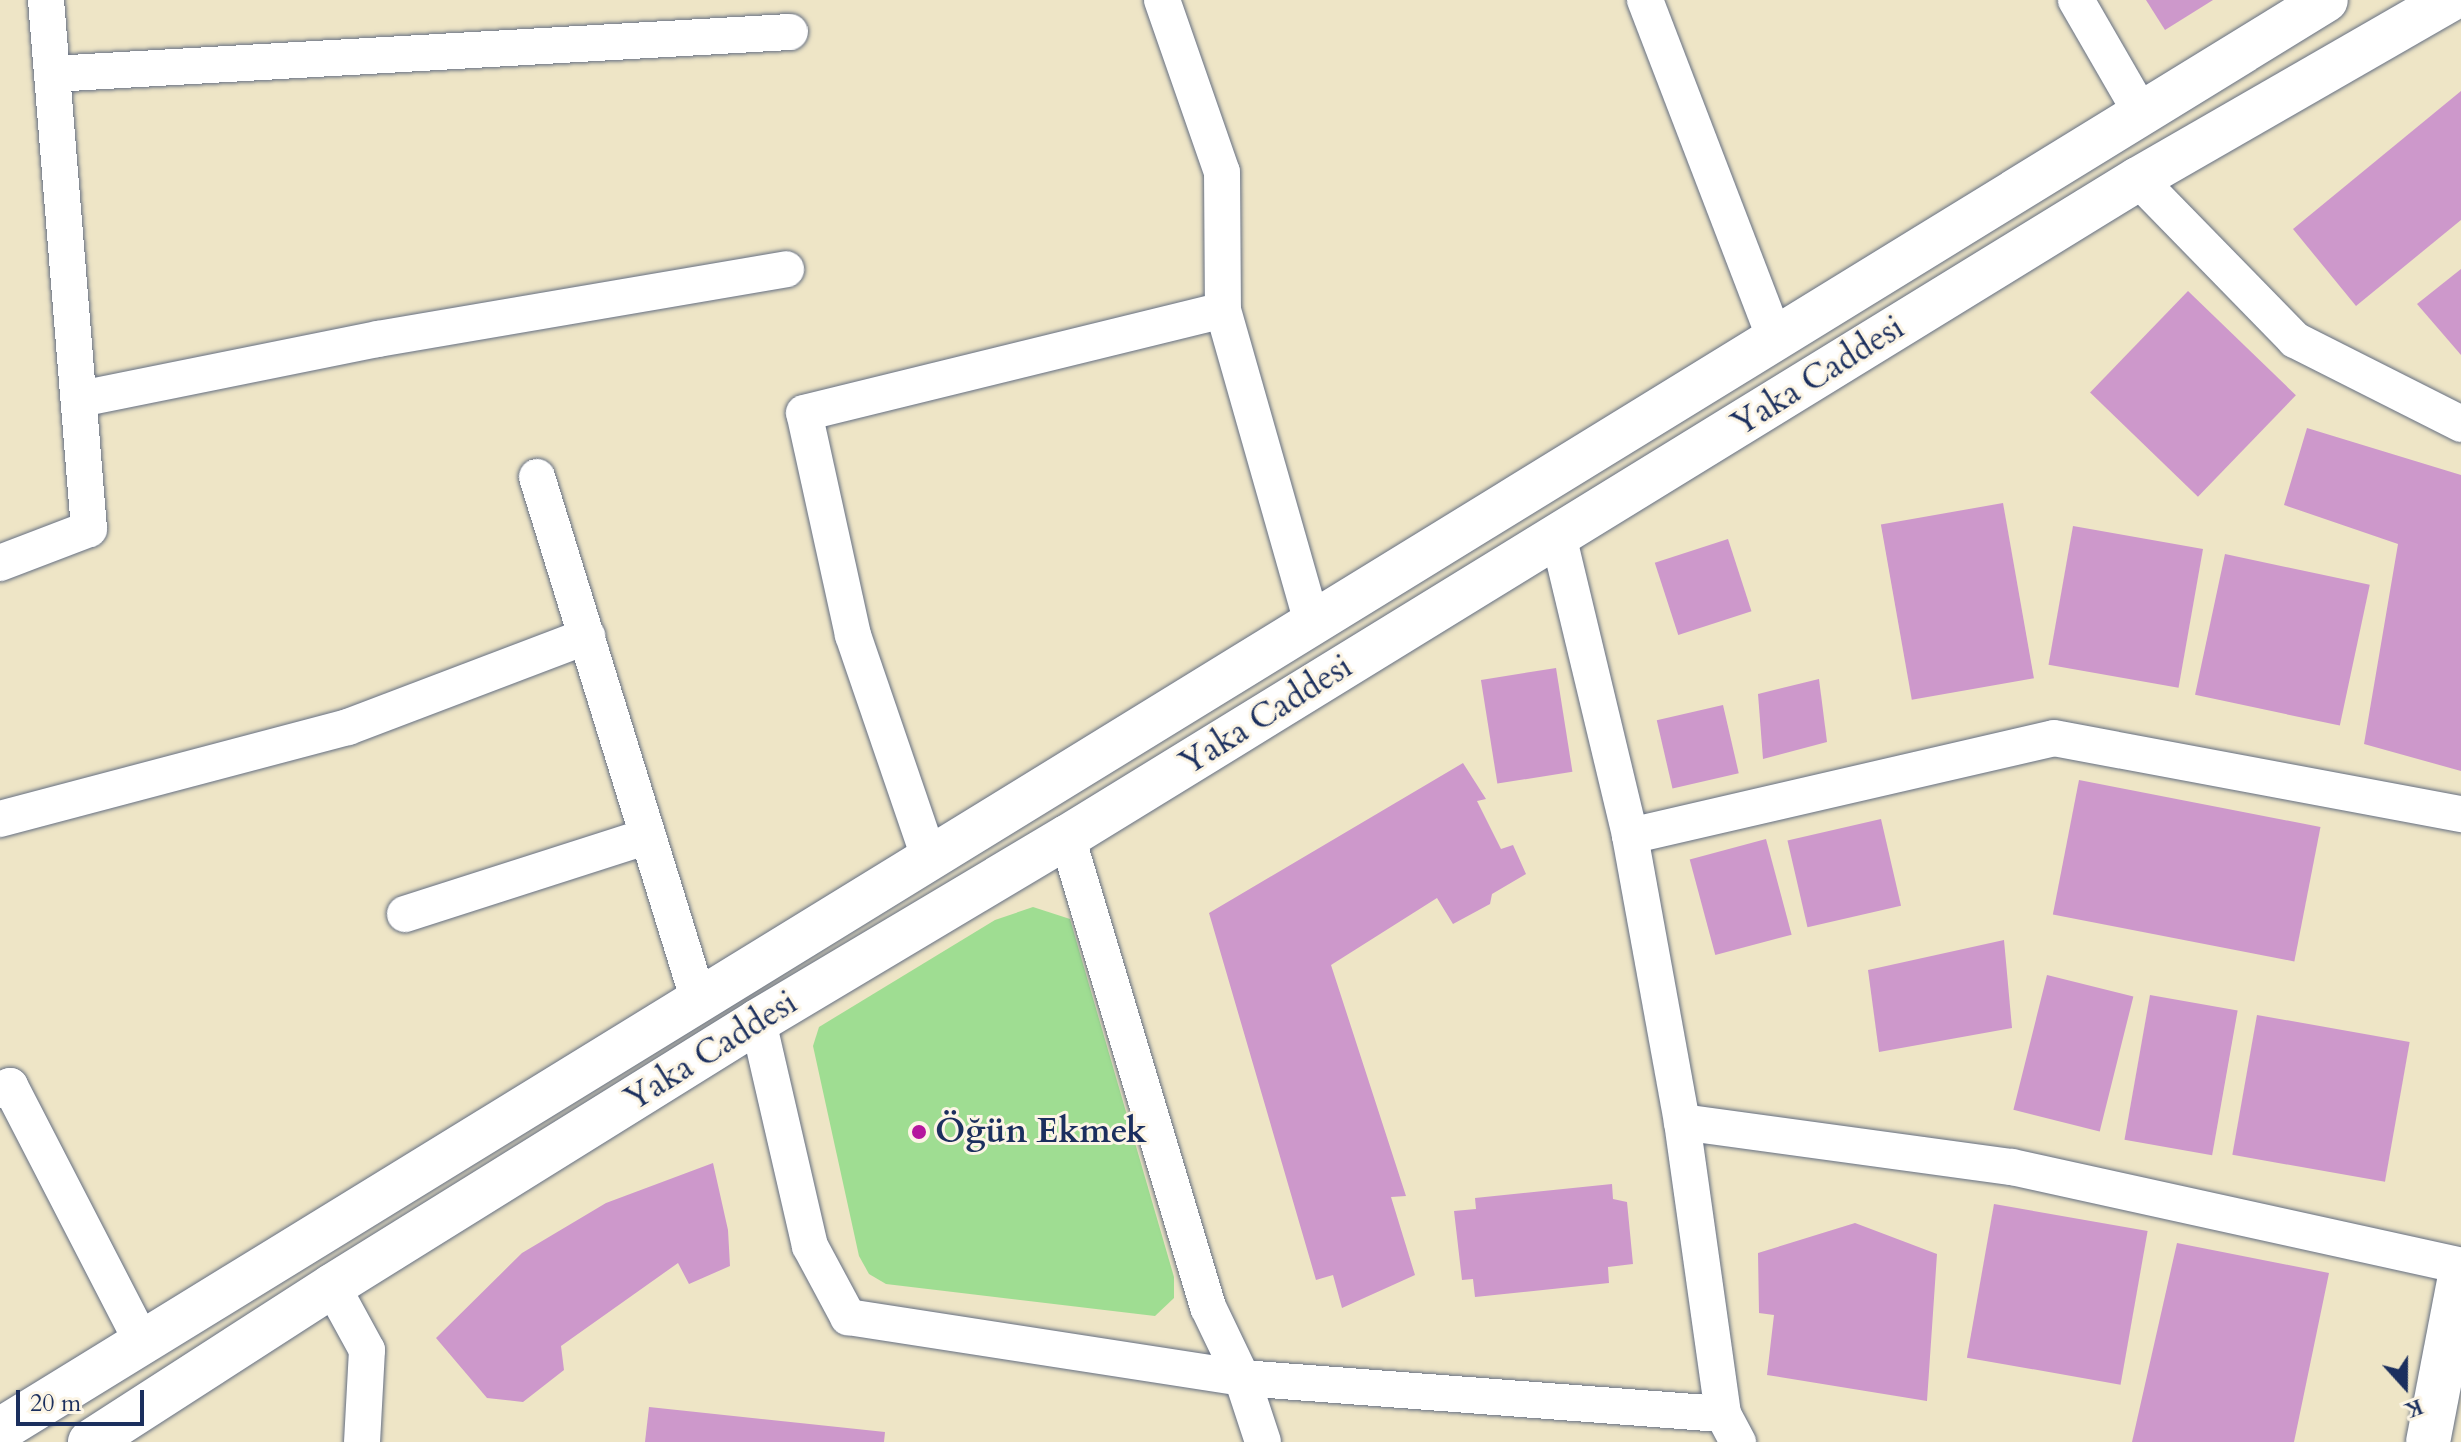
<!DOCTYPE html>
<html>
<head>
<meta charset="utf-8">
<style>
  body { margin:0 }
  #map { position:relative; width:2461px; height:1442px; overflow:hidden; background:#eee5c6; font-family:Cardo,serif }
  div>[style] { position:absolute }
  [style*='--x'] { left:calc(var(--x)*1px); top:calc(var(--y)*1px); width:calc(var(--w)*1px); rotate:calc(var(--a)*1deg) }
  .green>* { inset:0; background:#9fdd92 }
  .building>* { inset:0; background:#cd98cb; transform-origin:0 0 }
  .roads { filter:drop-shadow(0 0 2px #656f82) drop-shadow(0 0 2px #656f82) }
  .street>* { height:36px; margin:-18px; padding:0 18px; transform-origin:18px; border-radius:18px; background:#fff }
  .secondary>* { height:44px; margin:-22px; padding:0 22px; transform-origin:22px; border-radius:22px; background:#fff }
  .primary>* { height:44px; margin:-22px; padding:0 22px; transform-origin:22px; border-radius:22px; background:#fff }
  .dots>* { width:22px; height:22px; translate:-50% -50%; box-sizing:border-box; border:4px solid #fcf5e5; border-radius:50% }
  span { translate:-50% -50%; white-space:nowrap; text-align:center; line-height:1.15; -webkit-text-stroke:6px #fcf5e5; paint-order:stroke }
  .street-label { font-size:34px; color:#1b2f5e }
  .poi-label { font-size:34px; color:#1b2f5e; font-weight:700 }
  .left { translate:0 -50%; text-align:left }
  .north { position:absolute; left:2365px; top:1346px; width:80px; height:80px; -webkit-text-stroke:6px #fcf5e5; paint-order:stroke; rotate:159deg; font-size:22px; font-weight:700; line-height:32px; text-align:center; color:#1b2f5e }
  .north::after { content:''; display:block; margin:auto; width:28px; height:36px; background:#1b2f5e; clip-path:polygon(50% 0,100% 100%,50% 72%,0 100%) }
  .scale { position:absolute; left:16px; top:1390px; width:128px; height:36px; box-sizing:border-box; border:4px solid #1b2f5e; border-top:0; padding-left:10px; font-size:24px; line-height:28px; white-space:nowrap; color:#1b2f5e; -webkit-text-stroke:6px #fcf5e5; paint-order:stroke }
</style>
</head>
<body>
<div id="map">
  <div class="green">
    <i style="clip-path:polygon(1033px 907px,1070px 919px,1174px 1277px,1174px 1298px,1155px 1316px,886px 1284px,869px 1274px,859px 1256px,813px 1046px,819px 1027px,995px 920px)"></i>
  </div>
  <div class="building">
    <i style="clip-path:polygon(2146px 0,2213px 0,2165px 30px)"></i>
    <i style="clip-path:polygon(2461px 91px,2461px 220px,2356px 306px,2293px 229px)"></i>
    <i style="clip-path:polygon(2461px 269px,2461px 355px,2417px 304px)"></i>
    <i style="left:2188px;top:291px;width:150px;height:141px;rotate:44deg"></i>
    <i style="clip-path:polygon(2307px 428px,2461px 475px,2461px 771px,2364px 744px,2398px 544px,2284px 505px)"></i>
    <i style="left:2003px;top:503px;width:178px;height:124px;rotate:80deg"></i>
    <i style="left:2073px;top:526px;width:132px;height:141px;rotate:10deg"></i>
    <i style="left:1728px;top:539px;width:76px;height:77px;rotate:72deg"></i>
    <i style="left:2225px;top:554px;width:148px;height:144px;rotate:12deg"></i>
    <i style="left:1556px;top:668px;width:105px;height:76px;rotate:81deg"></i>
    <i style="clip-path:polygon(1819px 679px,1827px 742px,1763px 759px,1758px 694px)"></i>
    <i style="left:1723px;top:705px;width:70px;height:68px;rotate:77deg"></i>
    <i style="clip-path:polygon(1463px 763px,1486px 799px,1477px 801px,1501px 849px,1513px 845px,1526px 874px,1492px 894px,1490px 904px,1453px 924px,1437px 898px,1331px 965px,1406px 1196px,1391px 1197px,1415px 1275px,1342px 1308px,1333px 1275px,1316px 1280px,1209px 913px)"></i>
    <i style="left:2079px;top:780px;width:246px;height:137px;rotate:11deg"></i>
    <i style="left:1881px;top:819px;width:89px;height:96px;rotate:77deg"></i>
    <i style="left:1766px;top:839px;width:99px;height:79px;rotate:75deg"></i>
    <i style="clip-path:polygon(2004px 940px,2012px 1028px,1879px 1052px,1868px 970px)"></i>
    <i style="left:2047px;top:975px;width:89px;height:139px;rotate:14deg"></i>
    <i style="left:2150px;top:995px;width:89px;height:147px;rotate:10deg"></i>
    <i style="left:2257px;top:1015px;width:155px;height:142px;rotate:10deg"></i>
    <i style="clip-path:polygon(713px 1163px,728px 1230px,730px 1266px,689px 1284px,678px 1263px,561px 1346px,564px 1370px,523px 1402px,487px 1398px,436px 1338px,522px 1253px,606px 1203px)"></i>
    <i style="clip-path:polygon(1612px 1184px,1613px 1199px,1627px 1202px,1633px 1264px,1608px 1267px,1609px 1283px,1475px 1297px,1473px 1279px,1462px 1280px,1454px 1211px,1476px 1209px,1475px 1198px)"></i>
    <i style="left:1994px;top:1204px;width:156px;height:156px;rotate:10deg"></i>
    <i style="clip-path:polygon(1855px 1223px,1937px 1254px,1927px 1401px,1767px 1375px,1774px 1315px,1759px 1313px,1758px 1253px)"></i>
    <i style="clip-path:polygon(2177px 1243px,2329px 1273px,2294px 1442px,2132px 1442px)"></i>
    <i style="clip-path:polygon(649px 1407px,885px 1432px,884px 1442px,645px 1442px)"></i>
  </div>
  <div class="roads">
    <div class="street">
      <i style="--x:1162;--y:0;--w:182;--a:70.8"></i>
      <i style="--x:1222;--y:172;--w:138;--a:89.6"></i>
      <i style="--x:1223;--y:310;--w:325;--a:74.1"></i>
      <i style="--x:1645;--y:0;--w:365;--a:69"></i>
      <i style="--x:2076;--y:0;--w:128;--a:60"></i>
      <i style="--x:52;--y:74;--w:739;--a:-3.26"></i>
      <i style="--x:2138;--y:179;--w:225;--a:45.7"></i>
      <i style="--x:2295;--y:340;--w:186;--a:26.8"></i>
      <i style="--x:80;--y:399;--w:304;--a:-11.4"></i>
      <i style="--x:378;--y:339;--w:414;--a:-9.7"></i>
      <i style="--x:537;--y:477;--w:545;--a:72.83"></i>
      <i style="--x:1558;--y:535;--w:309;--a:76.5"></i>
      <i style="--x:1630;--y:836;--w:291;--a:79.7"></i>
      <i style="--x:1682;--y:1122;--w:295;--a:82"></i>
      <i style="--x:0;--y:563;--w:95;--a:-20.9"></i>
      <i style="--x:89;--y:529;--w:531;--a:-94.65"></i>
      <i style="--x:0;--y:819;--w:360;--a:-14.8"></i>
      <i style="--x:348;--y:727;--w:256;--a:-20.8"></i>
      <i style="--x:1630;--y:836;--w:435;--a:-13"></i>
      <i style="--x:2054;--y:738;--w:414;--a:10.6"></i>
      <i style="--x:1067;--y:837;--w:491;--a:73.3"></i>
      <i style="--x:1208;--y:1307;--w:79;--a:64.4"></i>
      <i style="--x:1242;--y:1378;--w:67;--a:71.8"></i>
      <i style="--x:930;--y:860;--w:238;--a:-108.9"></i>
      <i style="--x:853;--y:635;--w:227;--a:-102.4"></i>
      <i style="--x:804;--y:413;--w:431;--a:-13.8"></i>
      <i style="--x:405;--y:914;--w:255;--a:-17.8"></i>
      <i style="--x:758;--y:1021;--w:231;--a:77"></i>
      <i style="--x:810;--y:1246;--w:81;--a:61.8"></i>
      <i style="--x:848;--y:1317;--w:399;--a:8.8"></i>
      <i style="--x:1242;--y:1378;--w:482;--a:4.3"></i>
      <i style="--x:1723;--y:1414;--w:32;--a:62"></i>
      <i style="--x:0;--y:1090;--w:11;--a:-22"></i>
      <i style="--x:10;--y:1086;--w:286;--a:62.7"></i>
      <i style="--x:1682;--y:1122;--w:333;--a:7.8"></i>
      <i style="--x:2012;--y:1167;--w:460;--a:12.4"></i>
      <i style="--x:332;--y:1286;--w:73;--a:61.3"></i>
      <i style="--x:367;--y:1350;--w:92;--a:93.1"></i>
    </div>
    <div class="secondary">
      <i style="--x:0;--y:1430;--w:2730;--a:-31.58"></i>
      <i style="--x:90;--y:1442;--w:288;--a:-32.8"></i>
      <i style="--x:332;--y:1286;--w:502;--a:-31.88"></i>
      <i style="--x:758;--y:1021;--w:360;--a:-30.8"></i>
      <i style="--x:1067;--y:837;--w:1257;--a:-31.57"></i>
      <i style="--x:2138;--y:179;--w:359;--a:-29.9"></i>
    </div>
    <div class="primary">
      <i style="--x:2428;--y:1442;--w:175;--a:-79.1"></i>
    </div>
  </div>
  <div class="dots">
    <i style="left:919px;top:1132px;background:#b5179e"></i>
  </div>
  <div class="street-label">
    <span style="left:1818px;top:376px;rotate:-32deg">Yaka Caddesi</span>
    <span style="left:1266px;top:715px;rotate:-32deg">Yaka Caddesi</span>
    <span style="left:711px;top:1051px;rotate:-32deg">Yaka Caddesi</span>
  </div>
  <div class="poi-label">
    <span class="left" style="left:935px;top:1132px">Öğün Ekmek</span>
  </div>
  <div class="north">K</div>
  <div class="scale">20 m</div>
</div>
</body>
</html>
